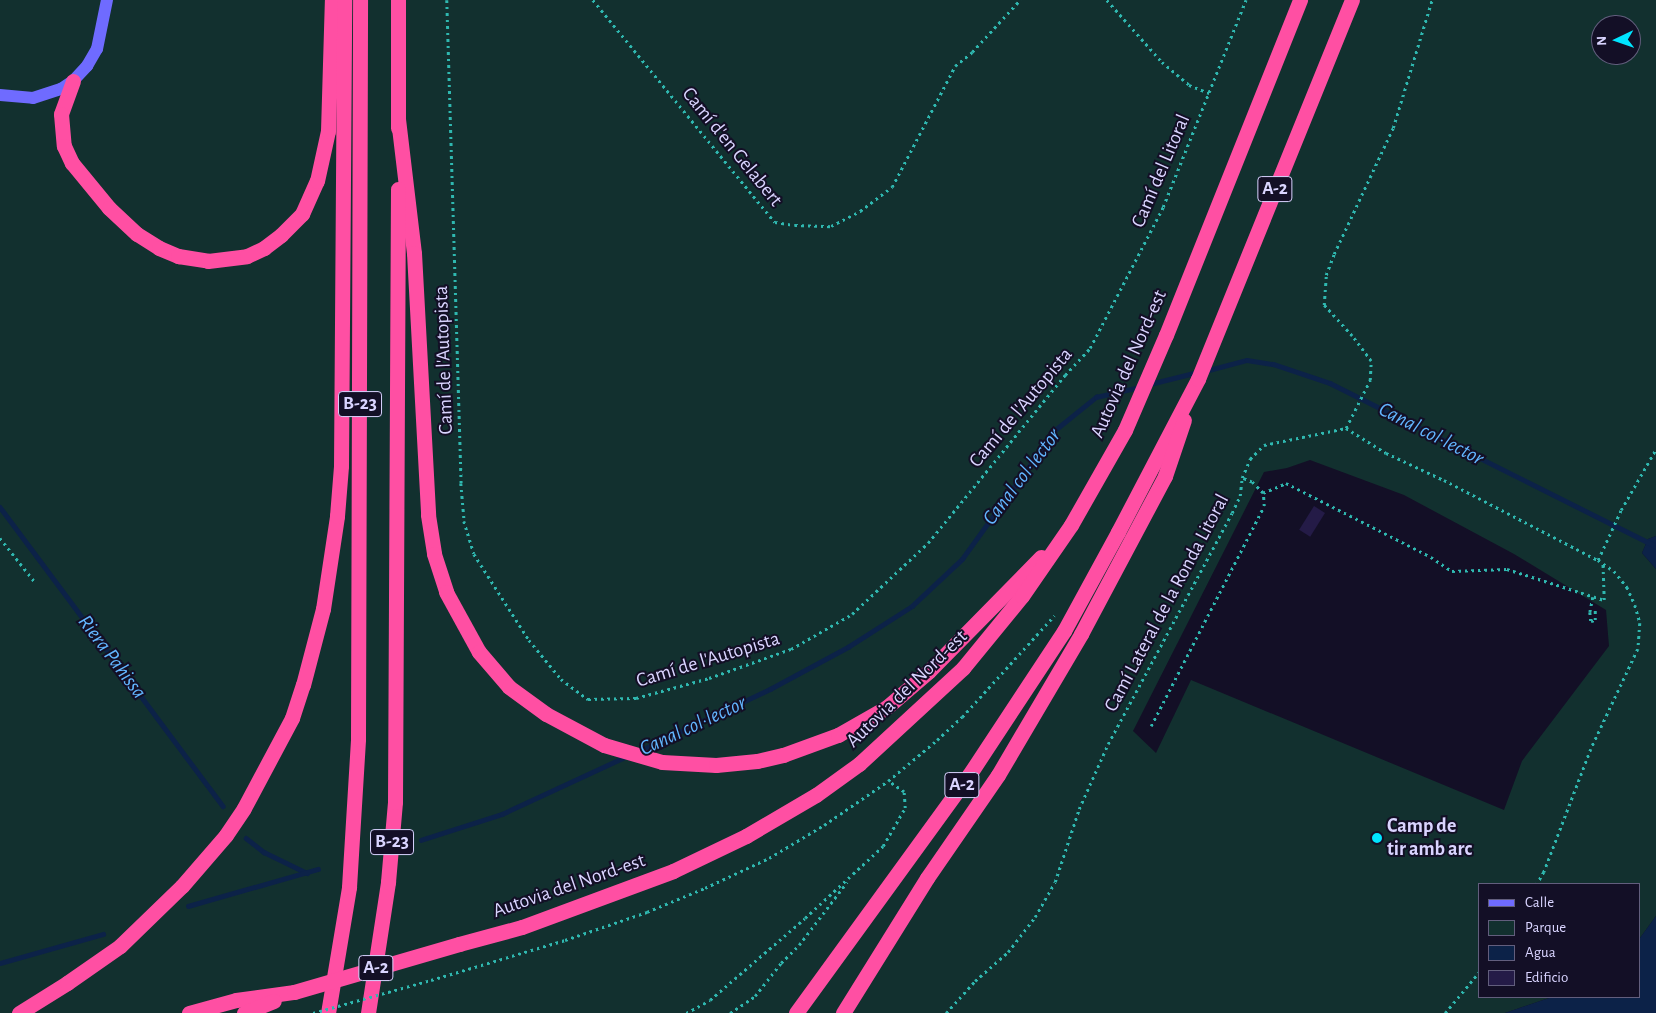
<!DOCTYPE html>
<html>
<head>
<meta charset="utf-8">
<style>
  body { margin:0 }
  #map { position:relative; width:1656px; height:1013px; overflow:hidden; background:#130f26; font-family:"Alegreya Sans",sans-serif }
  div>[style] { position:absolute }
  [style*='--x'] { left:calc(var(--x)*1px); top:calc(var(--y)*1px); width:calc(var(--w)*1px); rotate:calc(var(--a)*1deg) }
  .green>* { inset:0; background:#12302f }
  .water>* { inset:0; background:#0c2248 }
  .stream>* { height:4.5px; margin:-2.25px; padding:0 2.25px; transform-origin:2.25px; border-radius:2.25px; background:#0c2248 }
  .building>* { inset:0; background:#241b47; transform-origin:0 0 }
  .path>* { height:2.5px; margin-top:-1.25px; transform-origin:0; background:repeating-linear-gradient(90deg,#2fb8b0 0 2.5px,transparent 0 6.5px) }
  .secondary>* { height:12px; margin:-6px; padding:0 6px; transform-origin:6px; border-radius:6px; background:#6f6bff }
  .motorway>* { height:15px; margin:-7.5px; padding:0 7.5px; transform-origin:7.5px; border-radius:7.5px; background:#ff4fa3 }
  .path-bridge>* { height:2.5px; margin-top:-1.25px; transform-origin:0; background:repeating-linear-gradient(90deg,#2fb8b0 0 2.5px,transparent 0 6.5px) }
  .motorway-bridge>* { height:15px; margin:-7.5px; padding:0 7.5px; transform-origin:7.5px; border-radius:7.5px; background:#ff4fa3 }
  .dots>* { width:14px; height:14px; translate:-50% -50%; box-sizing:border-box; border:2px solid #130f26; border-radius:50% }
  span { translate:-50% -50%; white-space:nowrap; text-align:center; line-height:1.15; -webkit-text-stroke:4px #130f26; paint-order:stroke }
  .shield-label span { padding:1px 4px; background:#130f26; border:1px solid; border-radius:4px; -webkit-text-stroke-width:0 }
  .shield-label { font-size:19px; color:#d9d4ff; font-weight:700 }
  .street-label { font-size:20px; color:#d9d4ff }
  .poi-label { font-size:20px; color:#d9d4ff; font-weight:700 }
  .left { translate:0 -50%; text-align:left }
  .water-label { font-size:21px; color:#62b6ff; font-style:italic }
  .legend { position:absolute; left:1478px; top:883px; width:162px; height:115px; box-sizing:border-box; background:#130f26; border:1px solid #625e7d; margin:0; padding:6px 9px; list-style:none; font-size:15px; color:#d9d4ff }
  .legend li { display:flex; align-items:center; gap:10px; height:25px }
  .legend b { width:25px; border:1px solid #625e7d }
  .north { position:absolute; left:1591px; top:15px; width:50px; height:50px; box-sizing:border-box; background:#130f26; border:1px solid #625e7d; border-radius:50%; rotate:267deg; font-size:14px; font-weight:700; line-height:20px; text-align:center; color:#d9d4ff }
  .north::after { content:''; display:block; margin:auto; width:18px; height:22px; background:#00e5ff; clip-path:polygon(50% 0,100% 100%,50% 72%,0 100%) }
</style>
</head>
<body>
<div id="map">
  <div class="green">
    <i style="clip-path:polygon(evenodd,0 0,1656px 0,1656px 536px,1648px 539px,1642px 553px,1656px 569px,1656px 916px,1640px 938px,1640px 884px,1480px 884px,1480px 997px,1552px 997px,1505px 1013px,0 1013px,0 0,1601px 25px,1631px 25px,1631px 55px,1601px 55px,1601px 25px,0 0,1310px 460px,1404px 495px,1514px 554px,1606px 610px,1609px 646px,1522px 761px,1504px 810px,1191px 680px,1156px 753px,1133px 731px,1264px 472px,1287px 468px,1310px 460px)"></i>
  </div>
  <div class="water">
    <i style="clip-path:polygon(1656px 536px,1656px 569px,1642px 553px,1648px 539px)"></i>
    <i style="clip-path:polygon(1656px 916px,1656px 1013px,1505px 1013px,1552px 997px,1640px 997px,1640px 938px)"></i>
  </div>
  <div class="stream">
    <i style="--x:1205;--y:371;--w:43;--a:-14.7"></i>
    <i style="--x:1247;--y:360;--w:26;--a:9"></i>
    <i style="--x:1273;--y:364;--w:60;--a:18.4"></i>
    <i style="--x:1330;--y:383;--w:364;--a:26.6"></i>
    <i style="--x:1150;--y:384;--w:49;--a:-14"></i>
    <i style="--x:0;--y:507;--w:373;--a:53.3"></i>
    <i style="--x:639;--y:751;--w:145;--a:-25.3"></i>
    <i style="--x:770;--y:689;--w:89;--a:-28.3"></i>
    <i style="--x:848;--y:647;--w:76;--a:-32.6"></i>
    <i style="--x:912;--y:606;--w:69;--a:-43.2"></i>
    <i style="--x:962;--y:559;--w:159;--a:-54.2"></i>
    <i style="--x:1055;--y:430;--w:53;--a:-38.8"></i>
    <i style="--x:1096;--y:397;--w:45;--a:-12.8"></i>
    <i style="--x:246;--y:838;--w:23;--a:38"></i>
    <i style="--x:264;--y:852;--w:48;--a:26"></i>
    <i style="--x:421;--y:840;--w:85;--a:-17.8"></i>
    <i style="--x:502;--y:814;--w:138;--a:-24.9"></i>
    <i style="--x:188;--y:906;--w:135;--a:-15.9"></i>
    <i style="--x:0;--y:963;--w:107;--a:-15.7"></i>
  </div>
  <div class="building">
    <i style="left:1314px;top:506px;width:13px;height:28px;rotate:32deg"></i>
  </div>
  <div class="path">
    <i style="--x:447;--y:0;--w:483;--a:88.3"></i>
    <i style="--x:461;--y:483;--w:38;--a:85"></i>
    <i style="--x:464;--y:521;--w:34;--a:73"></i>
    <i style="--x:474;--y:554;--w:102;--a:57.4"></i>
    <i style="--x:529;--y:640;--w:50;--a:50.6"></i>
    <i style="--x:561;--y:679;--w:34;--a:37"></i>
    <i style="--x:588;--y:699;--w:48;--a:-1.2"></i>
    <i style="--x:636;--y:698;--w:76;--a:-15.3"></i>
    <i style="--x:709;--y:678;--w:87;--a:-19.5"></i>
    <i style="--x:791;--y:649;--w:70;--a:-29.8"></i>
    <i style="--x:852;--y:614;--w:104;--a:-43.1"></i>
    <i style="--x:928;--y:543;--w:217;--a:-50.8"></i>
    <i style="--x:1065;--y:375;--w:37;--a:-47"></i>
    <i style="--x:1090;--y:348;--w:159;--a:-62.6"></i>
    <i style="--x:1163;--y:207;--w:223;--a:-68.2"></i>
    <i style="--x:593;--y:0;--w:287;--a:50.7"></i>
    <i style="--x:775;--y:222;--w:20;--a:9"></i>
    <i style="--x:795;--y:225;--w:36;--a:2"></i>
    <i style="--x:831;--y:226;--w:33;--a:-27"></i>
    <i style="--x:860;--y:211;--w:40;--a:-37"></i>
    <i style="--x:892;--y:187;--w:136;--a:-62.5"></i>
    <i style="--x:955;--y:66;--w:22;--a:-39"></i>
    <i style="--x:972;--y:52;--w:71;--a:-47.3"></i>
    <i style="--x:1107;--y:0;--w:83;--a:48.4"></i>
    <i style="--x:1162;--y:62;--w:35;--a:40"></i>
    <i style="--x:1189;--y:85;--w:22;--a:22"></i>
    <i style="--x:1346;--y:428;--w:47;--a:32"></i>
    <i style="--x:1386;--y:453;--w:64;--a:25"></i>
    <i style="--x:1444;--y:480;--w:174;--a:27.5"></i>
    <i style="--x:1598;--y:560;--w:19;--a:35"></i>
    <i style="--x:1614;--y:571;--w:21;--a:51"></i>
    <i style="--x:1627;--y:587;--w:20;--a:66"></i>
    <i style="--x:1635;--y:605;--w:19;--a:74"></i>
    <i style="--x:1640;--y:623;--w:26;--a:94"></i>
    <i style="--x:1638;--y:649;--w:110;--a:115.2"></i>
    <i style="--x:1591;--y:749;--w:132;--a:110.9"></i>
    <i style="--x:1544;--y:872;--w:14;--a:120"></i>
    <i style="--x:1263;--y:493;--w:25;--a:-23"></i>
    <i style="--x:1286;--y:483;--w:163;--a:27"></i>
    <i style="--x:1431;--y:557;--w:25;--a:34"></i>
    <i style="--x:1452;--y:571;--w:55;--a:-2.1"></i>
    <i style="--x:1507;--y:569;--w:102;--a:17.7"></i>
    <i style="--x:1604;--y:600;--w:36;--a:-92"></i>
    <i style="--x:0;--y:538;--w:56;--a:51.5"></i>
    <i style="--x:1598;--y:560;--w:55;--a:-65.3"></i>
    <i style="--x:1621;--y:510;--w:70;--a:-60.2"></i>
    <i style="--x:1593;--y:597;--w:15;--a:101"></i>
    <i style="--x:1590;--y:612;--w:9;--a:84"></i>
    <i style="--x:1591;--y:621;--w:4;--a:-14"></i>
    <i style="--x:1595;--y:620;--w:11;--a:-90"></i>
    <i style="--x:1151;--y:726;--w:247;--a:-62.8"></i>
    <i style="--x:1264;--y:506;--w:13;--a:-94"></i>
    <i style="--x:1263;--y:493;--w:16;--a:-135"></i>
    <i style="--x:1252;--y:482;--w:11;--a:-158"></i>
    <i style="--x:431;--y:980;--w:140;--a:-16.6"></i>
    <i style="--x:565;--y:940;--w:87;--a:-18.9"></i>
    <i style="--x:647;--y:912;--w:63;--a:-22.5"></i>
    <i style="--x:705;--y:888;--w:71;--a:-25.1"></i>
    <i style="--x:769;--y:858;--w:64;--a:-31"></i>
    <i style="--x:824;--y:825;--w:78;--a:-34.5"></i>
    <i style="--x:888;--y:781;--w:64;--a:-39.9"></i>
    <i style="--x:937;--y:740;--w:34;--a:-43"></i>
    <i style="--x:962;--y:717;--w:137;--a:-47.7"></i>
    <i style="--x:686;--y:1013;--w:27;--a:-28"></i>
    <i style="--x:710;--y:1000;--w:125;--a:-40.8"></i>
    <i style="--x:805;--y:918;--w:106;--a:-42.7"></i>
    <i style="--x:883;--y:846;--w:44;--a:-59.9"></i>
    <i style="--x:905;--y:808;--w:16;--a:-94"></i>
    <i style="--x:904;--y:792;--w:19;--a:-145"></i>
    <i style="--x:730;--y:1013;--w:30;--a:-34"></i>
    <i style="--x:755;--y:996;--w:42;--a:-51.8"></i>
    <i style="--x:781;--y:963;--w:25;--a:-45"></i>
    <i style="--x:799;--y:945;--w:79;--a:-52.7"></i>
    <i style="--x:946;--y:1013;--w:43;--a:-47.8"></i>
    <i style="--x:975;--y:981;--w:44;--a:-41.3"></i>
    <i style="--x:1008;--y:952;--w:44;--a:-52.4"></i>
    <i style="--x:1035;--y:917;--w:40;--a:-60.3"></i>
    <i style="--x:1055;--y:882;--w:77;--a:-71.8"></i>
    <i style="--x:1079;--y:809;--w:71;--a:-66"></i>
    <i style="--x:1108;--y:744;--w:262;--a:-61.8"></i>
    <i style="--x:1232;--y:513;--w:19;--a:-65"></i>
    <i style="--x:1240;--y:496;--w:18;--a:-84"></i>
    <i style="--x:1242;--y:478;--w:21;--a:-67"></i>
    <i style="--x:1250;--y:459;--w:20;--a:-45"></i>
    <i style="--x:1264;--y:445;--w:84;--a:-11.7"></i>
    <i style="--x:1346;--y:428;--w:54;--a:-63.4"></i>
    <i style="--x:1370;--y:380;--w:19;--a:-87"></i>
    <i style="--x:1371;--y:361;--w:31;--a:-127"></i>
    <i style="--x:1352;--y:336;--w:42;--a:-132.1"></i>
    <i style="--x:1324;--y:305;--w:30;--a:-86"></i>
    <i style="--x:1326;--y:275;--w:22;--a:-69"></i>
    <i style="--x:1334;--y:254;--w:139;--a:-64.9"></i>
    <i style="--x:1393;--y:128;--w:134;--a:-73.1"></i>
    <i style="--x:1445;--y:1013;--w:55;--a:-50.2"></i>
  </div>
  <div class="secondary">
    <i style="--x:0;--y:95;--w:33;--a:5"></i>
    <i style="--x:33;--y:98;--w:29;--a:-18"></i>
    <i style="--x:61;--y:89;--w:14;--a:-34"></i>
    <i style="--x:73;--y:81;--w:21;--a:-47"></i>
    <i style="--x:87;--y:66;--w:20;--a:-60"></i>
    <i style="--x:97;--y:49;--w:50;--a:-78.5"></i>
  </div>
  <div class="motorway">
    <i style="--x:73;--y:81;--w:35;--a:110"></i>
    <i style="--x:61;--y:114;--w:32;--a:85"></i>
    <i style="--x:64;--y:146;--w:19;--a:65"></i>
    <i style="--x:72;--y:163;--w:58;--a:50.6"></i>
    <i style="--x:109;--y:208;--w:38;--a:43"></i>
    <i style="--x:137;--y:234;--w:26;--a:32"></i>
    <i style="--x:159;--y:248;--w:21;--a:23"></i>
    <i style="--x:178;--y:256;--w:30;--a:9"></i>
    <i style="--x:208;--y:261;--w:39;--a:-7"></i>
    <i style="--x:247;--y:256;--w:19;--a:-25"></i>
    <i style="--x:264;--y:248;--w:21;--a:-37"></i>
    <i style="--x:281;--y:235;--w:30;--a:-45"></i>
    <i style="--x:302;--y:214;--w:36;--a:-66"></i>
    <i style="--x:317;--y:181;--w:51;--a:-77.6"></i>
    <i style="--x:328;--y:131;--w:131;--a:-88.3"></i>
    <i style="--x:398;--y:119;--w:135;--a:83.2"></i>
    <i style="--x:414;--y:253;--w:262;--a:86.9"></i>
    <i style="--x:428;--y:515;--w:39;--a:81"></i>
    <i style="--x:434;--y:554;--w:40;--a:72"></i>
    <i style="--x:446;--y:592;--w:68;--a:61.2"></i>
    <i style="--x:479;--y:652;--w:46;--a:49.4"></i>
    <i style="--x:509;--y:687;--w:46;--a:36.1"></i>
    <i style="--x:546;--y:714;--w:66;--a:28.1"></i>
    <i style="--x:604;--y:745;--w:60;--a:16.3"></i>
    <i style="--x:662;--y:762;--w:54;--a:3.2"></i>
    <i style="--x:716;--y:765;--w:41;--a:-5.6"></i>
    <i style="--x:757;--y:761;--w:27;--a:-13"></i>
    <i style="--x:783;--y:755;--w:59;--a:-20"></i>
    <i style="--x:838;--y:735;--w:56;--a:-29.7"></i>
    <i style="--x:887;--y:707;--w:55;--a:-40.6"></i>
    <i style="--x:929;--y:671;--w:160;--a:-45.5"></i>
    <i style="--x:398;--y:128;--w:128;--a:-90"></i>
    <i style="--x:459;--y:944;--w:65;--a:-15.1"></i>
    <i style="--x:522;--y:927;--w:161;--a:-20.3"></i>
    <i style="--x:673;--y:871;--w:81;--a:-25.6"></i>
    <i style="--x:746;--y:836;--w:81;--a:-30.4"></i>
    <i style="--x:816;--y:795;--w:53;--a:-35.8"></i>
    <i style="--x:859;--y:764;--w:142;--a:-42.7"></i>
    <i style="--x:963;--y:668;--w:93;--a:-50.7"></i>
    <i style="--x:1022;--y:596;--w:86;--a:-55.4"></i>
    <i style="--x:1071;--y:525;--w:109;--a:-60.4"></i>
    <i style="--x:1125;--y:430;--w:103;--a:-66.7"></i>
    <i style="--x:1166;--y:335;--w:361;--a:-68.2"></i>
    <i style="--x:19;--y:1013;--w:57;--a:-32"></i>
    <i style="--x:67;--y:983;--w:65;--a:-34.9"></i>
    <i style="--x:120;--y:946;--w:86;--a:-44.1"></i>
    <i style="--x:182;--y:886;--w:67;--a:-49.2"></i>
    <i style="--x:226;--y:835;--w:32;--a:-56"></i>
    <i style="--x:244;--y:808;--w:102;--a:-61.9"></i>
    <i style="--x:292;--y:718;--w:35;--a:-72"></i>
    <i style="--x:303;--y:685;--w:79;--a:-75.3"></i>
    <i style="--x:323;--y:609;--w:94;--a:-81.4"></i>
    <i style="--x:337;--y:516;--w:50;--a:-85.4"></i>
    <i style="--x:341;--y:466;--w:466;--a:-89.6"></i>
    <i style="--x:189;--y:1013;--w:49;--a:-15.5"></i>
    <i style="--x:236;--y:1000;--w:59;--a:-7.9"></i>
    <i style="--x:244;--y:1013;--w:32;--a:-22"></i>
    <i style="--x:328;--y:1013;--w:128;--a:-80.5"></i>
    <i style="--x:349;--y:887;--w:148;--a:-86.5"></i>
    <i style="--x:358;--y:739;--w:739;--a:-89.84"></i>
    <i style="--x:368;--y:1013;--w:133;--a:-81.3"></i>
    <i style="--x:388;--y:882;--w:80;--a:-85"></i>
    <i style="--x:395;--y:802;--w:613;--a:-89.72"></i>
    <i style="--x:796;--y:1013;--w:294;--a:-54"></i>
    <i style="--x:969;--y:775;--w:173;--a:-56.6"></i>
    <i style="--x:1064;--y:631;--w:113;--a:-61.4"></i>
    <i style="--x:1118;--y:532;--w:173;--a:-62.4"></i>
    <i style="--x:1198;--y:379;--w:409;--a:-67.9"></i>
    <i style="--x:843;--y:1013;--w:159;--a:-58.1"></i>
    <i style="--x:927;--y:878;--w:125;--a:-55.4"></i>
    <i style="--x:998;--y:775;--w:164;--a:-59.5"></i>
    <i style="--x:1081;--y:634;--w:179;--a:-62"></i>
    <i style="--x:1165;--y:476;--w:59;--a:-71.3"></i>
  </div>
  <div class="path-bridge">
    <i style="--x:313;--y:1013;--w:123;--a:-15.6"></i>
  </div>
  <div class="motorway-bridge">
    <i style="--x:294;--y:992;--w:172;--a:-16.2"></i>
  </div>
  <div class="dots">
    <i style="left:1377px;top:838px;background:#00e5ff"></i>
  </div>
  <div class="shield-label">
    <span style="left:1275px;top:189px">A-2</span>
    <span style="left:360px;top:404px">B-23</span>
    <span style="left:962px;top:785px">A-2</span>
    <span style="left:392px;top:842px">B-23</span>
    <span style="left:376px;top:968px">A-2</span>
  </div>
  <div class="street-label">
    <span style="left:732px;top:147px;rotate:51deg">Camí d'en Gelabert</span>
    <span style="left:1161px;top:171px;rotate:-67deg">Camí del Litoral</span>
    <span style="left:444px;top:360px;rotate:-92deg">Camí de l'Autopista</span>
    <span style="left:1129px;top:364px;rotate:-66deg">Autovia del Nord-est</span>
    <span style="left:1021px;top:408px;rotate:-50deg">Camí de l'Autopista</span>
    <span style="left:1167px;top:603px;rotate:-62deg">Camí Lateral de la Ronda Litoral</span>
    <span style="left:708px;top:660px;rotate:-17deg">Camí de l'Autopista</span>
    <span style="left:907px;top:689px;rotate:-44deg">Autovia del Nord-est</span>
    <span style="left:569px;top:886px;rotate:-19deg">Autovia del Nord-est</span>
  </div>
  <div class="poi-label">
    <span class="left" style="left:1387px;top:838px">Camp de<br>tir amb arc</span>
  </div>
  <div class="water-label">
    <span style="left:1431px;top:434px;rotate:27deg">Canal col·lector</span>
    <span style="left:1022px;top:477px;rotate:-53deg">Canal col·lector</span>
    <span style="left:112px;top:657px;rotate:53deg">Riera Pahissa</span>
    <span style="left:693px;top:726px;rotate:-25deg">Canal col·lector</span>
  </div>
  <ul class="legend">
  <li><b style="height:6px;background:#6f6bff"></b>Calle</li>
  <li><b style="height:14px;background:#12302f"></b>Parque</li>
  <li><b style="height:14px;background:#0c2248"></b>Agua</li>
  <li><b style="height:14px;background:#241b47"></b>Edificio</li>
  </ul>
  <div class="north">N</div>
</div>
</body>
</html>
